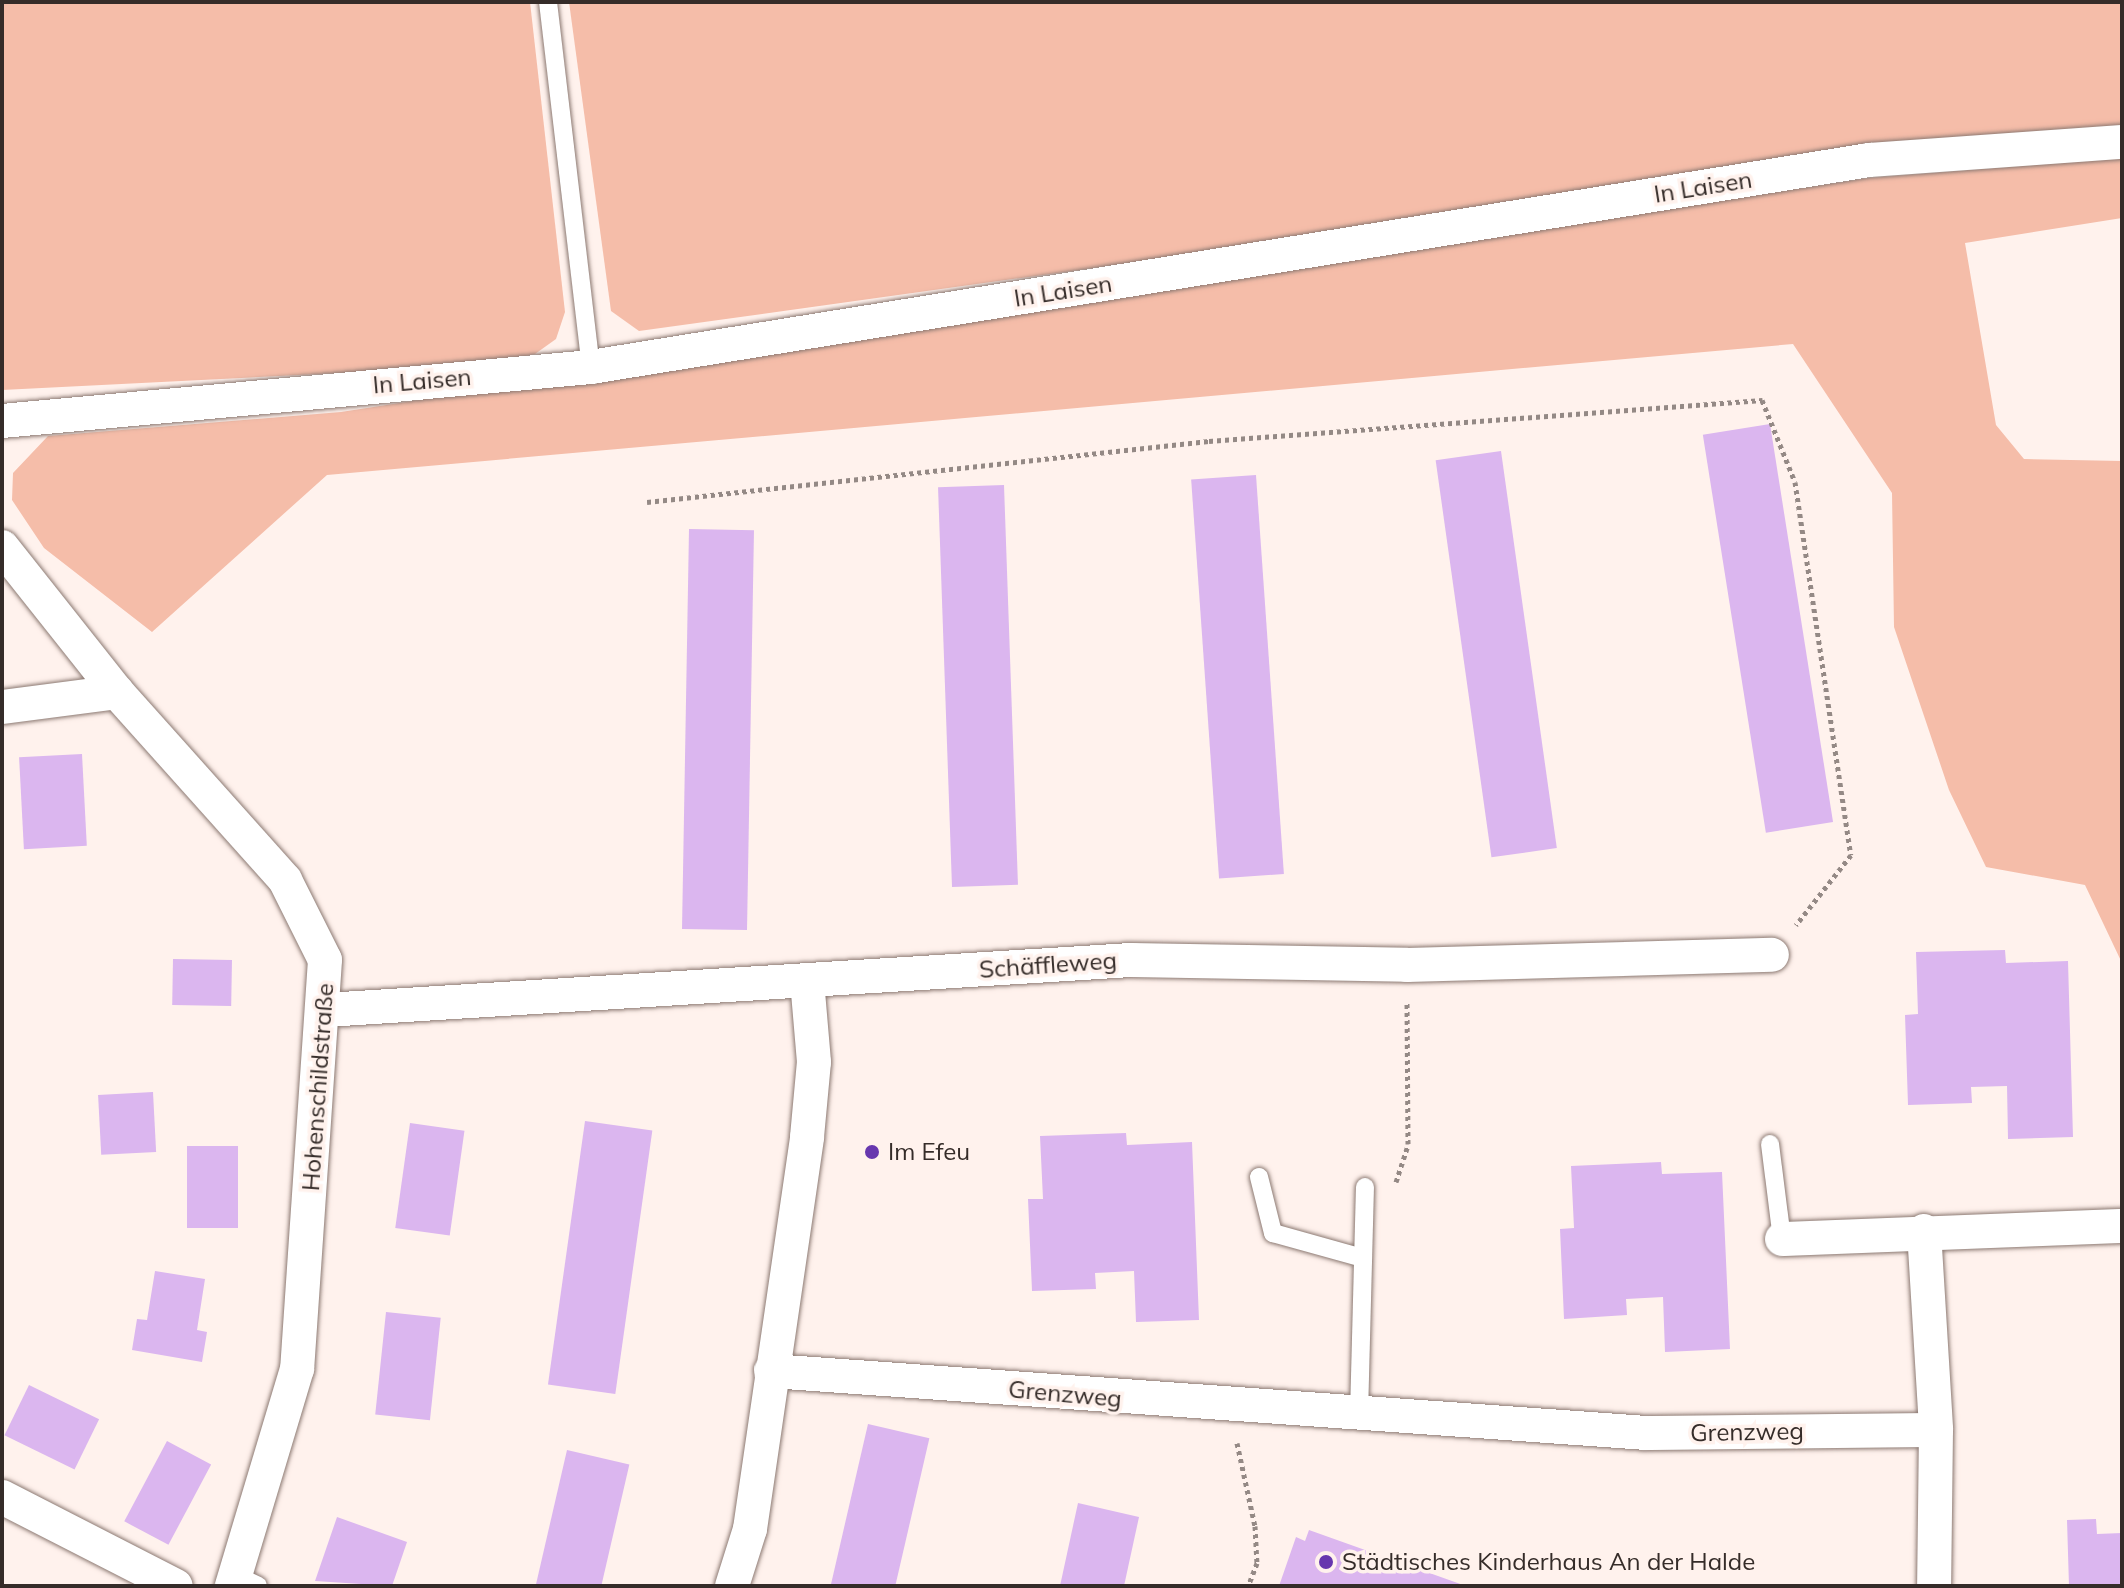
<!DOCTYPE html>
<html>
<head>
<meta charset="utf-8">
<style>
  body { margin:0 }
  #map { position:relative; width:2124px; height:1588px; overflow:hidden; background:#fff2ed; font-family:Mulish,sans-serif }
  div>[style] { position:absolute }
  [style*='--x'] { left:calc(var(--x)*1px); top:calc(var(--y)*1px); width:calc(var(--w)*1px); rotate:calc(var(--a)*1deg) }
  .green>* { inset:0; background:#f5bda9 }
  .building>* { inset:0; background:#dbb6ef; transform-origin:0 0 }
  .path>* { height:5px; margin-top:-2.5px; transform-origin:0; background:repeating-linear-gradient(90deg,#948985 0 4px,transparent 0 8px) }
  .roads { filter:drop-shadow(0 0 2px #8c7972) drop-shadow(0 0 2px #8c7972) }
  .service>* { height:18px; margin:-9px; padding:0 9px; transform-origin:9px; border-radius:9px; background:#fff }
  .minor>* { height:34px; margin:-17px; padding:0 17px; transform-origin:17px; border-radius:17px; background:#fff }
  .dots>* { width:22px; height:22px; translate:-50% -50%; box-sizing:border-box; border:4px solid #fff2ed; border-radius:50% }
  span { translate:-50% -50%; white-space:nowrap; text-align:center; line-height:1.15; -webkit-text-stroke:7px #fff2ed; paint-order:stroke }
  .street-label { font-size:24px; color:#352c29 }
  .poi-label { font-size:24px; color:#352c29 }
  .left { translate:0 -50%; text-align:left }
  .frame { position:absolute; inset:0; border:4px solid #352c29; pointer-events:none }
</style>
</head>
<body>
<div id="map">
  <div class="green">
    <i style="clip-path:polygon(2px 2px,530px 2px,565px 312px,556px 339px,535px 354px,477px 366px,2px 390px)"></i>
    <i style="clip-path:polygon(569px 2px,2122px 2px,2122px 125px,639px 331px,611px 311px)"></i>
    <i style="clip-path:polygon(2122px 158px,2122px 218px,1965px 243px,1996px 425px,2024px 459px,2122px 461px,2122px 963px,2085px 885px,1986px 867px,1949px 790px,1894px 627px,1892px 493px,1793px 344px,327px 475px,152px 632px,44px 548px,12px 500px,13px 473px,48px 436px,341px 412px,1869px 178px)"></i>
  </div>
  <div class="building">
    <i style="left:1770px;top:424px;width:403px;height:68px;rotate:81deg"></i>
    <i style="left:1501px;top:451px;width:401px;height:66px;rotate:82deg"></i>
    <i style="left:1256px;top:475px;width:400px;height:65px;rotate:86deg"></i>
    <i style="left:1004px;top:485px;width:400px;height:66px;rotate:88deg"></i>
    <i style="left:689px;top:529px;width:65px;height:400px;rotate:1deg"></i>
    <i style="left:82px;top:754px;width:92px;height:63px;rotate:87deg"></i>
    <i style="clip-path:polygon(2005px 950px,2006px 963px,2068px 961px,2073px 1137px,2008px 1139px,2007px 1086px,1971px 1087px,1972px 1103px,1908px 1105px,1905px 1015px,1918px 1014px,1916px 952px)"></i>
    <i style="left:173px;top:959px;width:59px;height:46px;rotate:1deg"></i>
    <i style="left:153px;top:1092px;width:60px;height:55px;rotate:87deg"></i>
    <i style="left:585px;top:1121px;width:68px;height:266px;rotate:8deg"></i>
    <i style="left:410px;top:1123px;width:55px;height:106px;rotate:8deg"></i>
    <i style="clip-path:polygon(1126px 1133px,1127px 1145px,1192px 1142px,1199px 1320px,1136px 1322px,1134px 1271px,1095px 1273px,1096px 1289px,1032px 1291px,1028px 1199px,1043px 1199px,1040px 1136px)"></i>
    <i style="left:187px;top:1146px;width:51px;height:82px"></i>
    <i style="clip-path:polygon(1661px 1162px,1662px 1174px,1722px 1172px,1730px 1349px,1665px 1352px,1663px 1297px,1626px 1299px,1627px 1315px,1564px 1319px,1560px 1229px,1574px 1228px,1571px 1166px)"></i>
    <i style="clip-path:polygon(155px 1271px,205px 1279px,197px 1330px,207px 1332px,202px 1362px,132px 1350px,137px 1319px,147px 1320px)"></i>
    <i style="left:386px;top:1312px;width:55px;height:103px;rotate:6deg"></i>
    <i style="left:29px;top:1385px;width:78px;height:56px;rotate:26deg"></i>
    <i style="left:868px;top:1424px;width:63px;height:166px;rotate:13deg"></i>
    <i style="left:167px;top:1441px;width:50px;height:91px;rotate:28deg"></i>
    <i style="left:567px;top:1450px;width:64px;height:140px;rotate:13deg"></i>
    <i style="clip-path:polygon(1078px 1503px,1139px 1517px,1124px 1586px,1060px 1586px)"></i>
    <i style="clip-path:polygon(337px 1517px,407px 1542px,392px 1586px,315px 1581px)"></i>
    <i style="clip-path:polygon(2096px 1519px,2097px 1534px,2122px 1533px,2122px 1586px,2069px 1586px,2067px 1520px)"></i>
    <i style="clip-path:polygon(1309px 1530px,1466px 1586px,1279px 1586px,1296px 1537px,1305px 1541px)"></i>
  </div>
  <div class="path">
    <i style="--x:647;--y:502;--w:565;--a:-6.19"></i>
    <i style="--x:1209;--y:441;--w:555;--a:-4.24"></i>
    <i style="--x:1762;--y:400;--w:88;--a:68.1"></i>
    <i style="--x:1795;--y:482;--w:377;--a:81.5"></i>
    <i style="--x:1851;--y:855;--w:89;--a:128.2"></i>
    <i style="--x:1396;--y:1182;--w:40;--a:-72"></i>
    <i style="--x:1408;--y:1144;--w:142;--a:-90.4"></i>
    <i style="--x:1237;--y:1443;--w:85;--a:77.8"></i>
    <i style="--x:1255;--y:1526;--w:37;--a:87"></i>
    <i style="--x:1257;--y:1563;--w:25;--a:111"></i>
  </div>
  <div class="roads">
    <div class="service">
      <i style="--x:548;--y:2;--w:368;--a:83.3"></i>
      <i style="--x:1770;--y:1144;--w:96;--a:82.8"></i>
      <i style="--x:1259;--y:1177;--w:58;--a:76"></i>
      <i style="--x:1273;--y:1233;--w:89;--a:15.6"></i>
      <i style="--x:1359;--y:1415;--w:228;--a:-88.5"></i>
      <i style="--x:237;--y:1576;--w:23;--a:25"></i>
    </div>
    <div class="minor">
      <i style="--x:2;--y:421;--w:591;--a:-5.24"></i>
      <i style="--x:591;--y:367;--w:1295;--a:-9.2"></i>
      <i style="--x:1869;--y:160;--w:254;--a:-4.1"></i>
      <i style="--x:2;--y:547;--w:185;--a:51.6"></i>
      <i style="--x:117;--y:692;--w:252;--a:48.2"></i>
      <i style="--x:285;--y:880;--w:89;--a:63.4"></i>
      <i style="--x:325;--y:960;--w:410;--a:93.9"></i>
      <i style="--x:297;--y:1369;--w:227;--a:106.7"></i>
      <i style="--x:2;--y:707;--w:116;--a:-7.4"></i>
      <i style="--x:325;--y:1010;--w:808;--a:-3.55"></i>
      <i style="--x:1131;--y:960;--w:276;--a:1"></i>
      <i style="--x:1407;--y:965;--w:365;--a:-1.6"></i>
      <i style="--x:1924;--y:1231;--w:199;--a:86.5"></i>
      <i style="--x:1936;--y:1430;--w:156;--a:90.7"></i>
      <i style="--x:1782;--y:1239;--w:340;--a:-2.2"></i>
      <i style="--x:771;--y:1371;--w:877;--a:4.05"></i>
      <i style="--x:1646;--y:1433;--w:290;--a:-0.6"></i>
      <i style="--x:2;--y:1497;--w:195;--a:27.1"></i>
      <i style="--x:732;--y:1586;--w:60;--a:-72.5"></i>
      <i style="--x:750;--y:1529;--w:396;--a:-81.7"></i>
      <i style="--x:807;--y:1137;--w:75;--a:-84.7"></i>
      <i style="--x:814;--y:1062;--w:81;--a:-94.9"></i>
    </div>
  </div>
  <div class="dots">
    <i style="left:872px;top:1152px;background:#6737ae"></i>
    <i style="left:1326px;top:1562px;background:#6737ae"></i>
  </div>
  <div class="street-label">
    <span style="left:1703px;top:187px;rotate:-9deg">In Laisen</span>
    <span style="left:1063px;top:291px;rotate:-9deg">In Laisen</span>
    <span style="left:422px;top:381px;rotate:-5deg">In Laisen</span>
    <span style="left:1048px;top:965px;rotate:-4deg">Schäffleweg</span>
    <span style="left:318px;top:1087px;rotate:-86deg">Hohenschildstraße</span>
    <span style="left:1065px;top:1394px;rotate:5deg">Grenzweg</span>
    <span style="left:1747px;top:1432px;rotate:-1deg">Grenzweg</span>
  </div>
  <div class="poi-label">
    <span class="left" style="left:888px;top:1152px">Im Efeu</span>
    <span class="left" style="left:1342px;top:1562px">Städtisches Kinderhaus An der Halde</span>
  </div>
  <div class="frame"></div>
</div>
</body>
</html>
